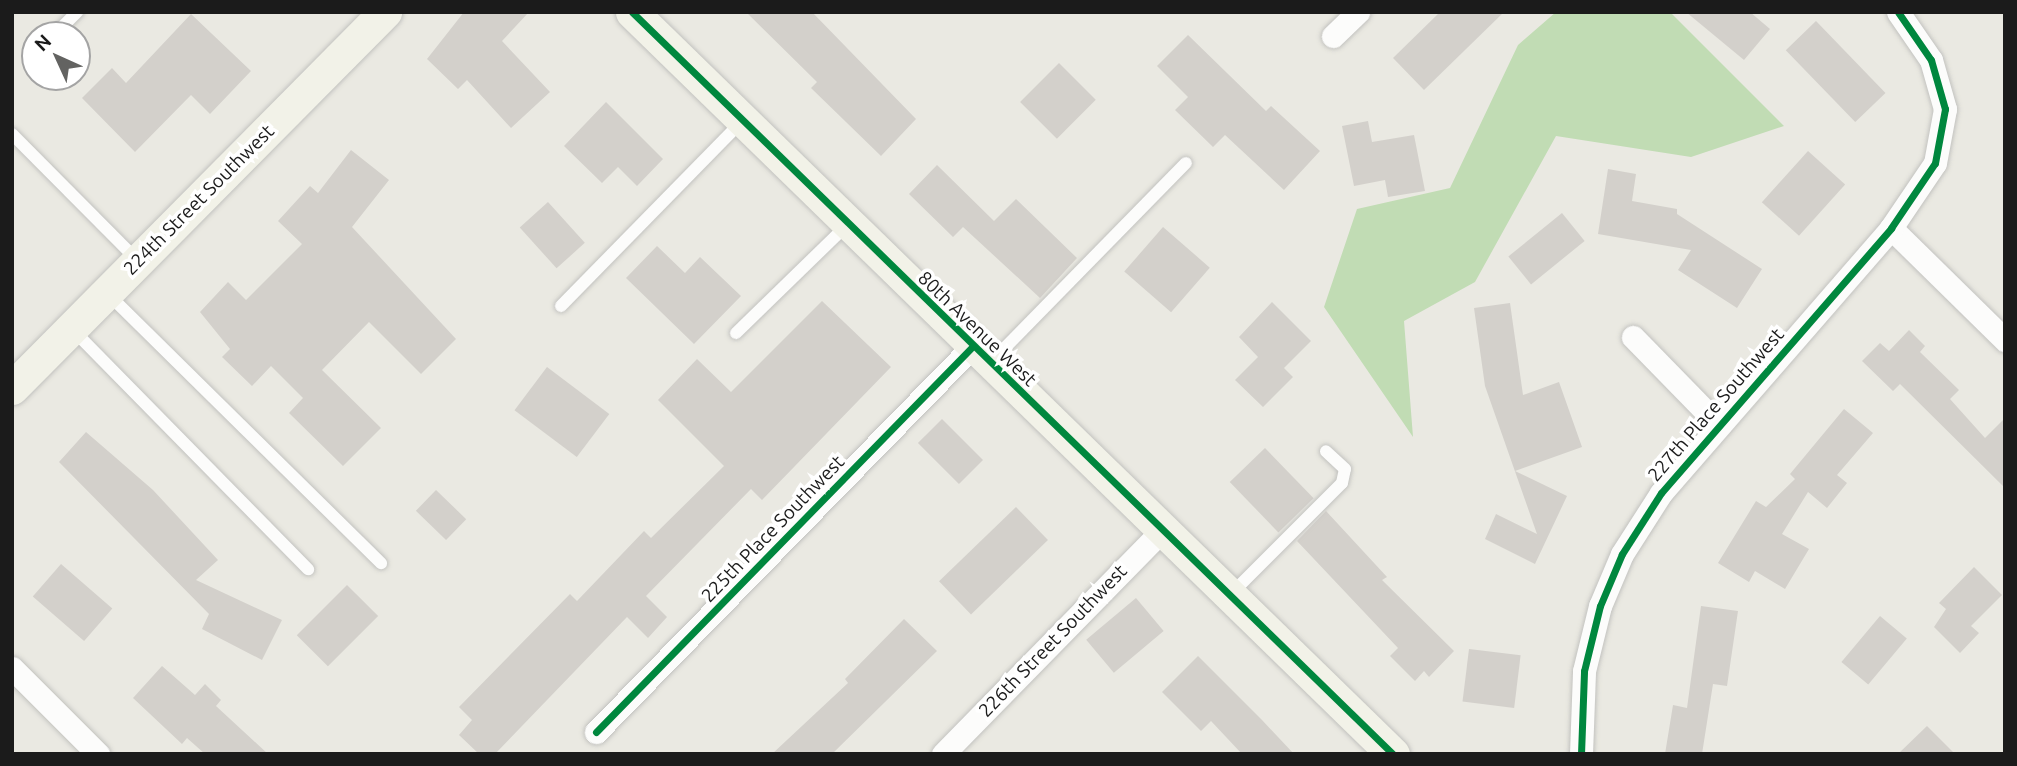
<!DOCTYPE html>
<html>
<head>
<meta charset="utf-8">
<style>
  body { margin:0 }
  #map { position:relative; width:2017px; height:766px; overflow:hidden; background:#eae9e2; font-family:Ubuntu,sans-serif }
  div>[style] { position:absolute }
  [style*='--x'] { left:calc(var(--x)*1px); top:calc(var(--y)*1px); width:calc(var(--w)*1px); rotate:calc(var(--a)*1deg) }
  .forest>* { inset:0; background:#c1dcb4 }
  .building>* { inset:0; background:#d3d0cb; transform-origin:0 0 }
  .roads { filter:drop-shadow(0 0 2px #c2c2bf) drop-shadow(0 0 2px #c2c2bf) }
  .lane>* { height:12px; margin:-6px; padding:0 6px; transform-origin:6px; border-radius:6px; background:#fcfcfb }
  .street>* { height:23px; margin:-11.5px; padding:0 11.5px; transform-origin:11.5px; border-radius:11.5px; background:#fcfcfb }
  .secondary>* { height:33px; margin:-16.5px; padding:0 16.5px; transform-origin:16.5px; border-radius:16.5px; background:#f2f2e8 }
  .cycleway>* { height:7px; margin:-3.5px; padding:0 3.5px; transform-origin:3.5px; border-radius:3.5px; background:#00873e }
  span { translate:-50% -50%; white-space:nowrap; text-align:center; line-height:1.15; -webkit-text-stroke:7px #fff; paint-order:stroke }
  .street-label { font-size:19px; color:#1b1b1b }
  .frame { position:absolute; inset:0; border:14px solid #1b1b1b; pointer-events:none }
  .north { position:absolute; left:21px; top:21px; width:70px; height:70px; box-sizing:border-box; background:#fff; border:2px solid #a4a4a4; border-radius:50%; rotate:315deg; font-size:19px; font-weight:700; line-height:28px; text-align:center; color:#1b1b1b }
  .north::after { content:''; display:block; margin:auto; width:24px; height:32px; background:#636361; clip-path:polygon(50% 0,100% 100%,50% 72%,0 100%) }
</style>
</head>
<body>
<div id="map">
  <div class="forest">
    <i style="clip-path:polygon(1556px 12px,1670px 12px,1784px 126px,1691px 157px,1556px 136px,1475px 282px,1404px 321px,1413px 437px,1324px 307px,1357px 209px,1450px 188px,1518px 45px)"></i>
  </div>
  <div class="building">
    <i style="clip-path:polygon(464px 12px,529px 12px,502px 41px,550px 92px,511px 128px,467px 80px,458px 89px,427px 59px)"></i>
    <i style="clip-path:polygon(746px 12px,812px 12px,916px 119px,881px 156px,811px 88px,817px 82px)"></i>
    <i style="clip-path:polygon(1440px 12px,1504px 12px,1424px 90px,1393px 58px)"></i>
    <i style="clip-path:polygon(1686px 12px,1750px 12px,1770px 29px,1744px 60px)"></i>
    <i style="clip-path:polygon(191px 14px,251px 71px,210px 114px,191px 95px,135px 152px,82px 98px,112px 68px,126px 83px)"></i>
    <i style="left:1816px;top:21px;width:100px;height:42px;rotate:46deg"></i>
    <i style="clip-path:polygon(1188px 35px,1266px 111px,1271px 106px,1320px 151px,1284px 190px,1225px 135px,1213px 147px,1175px 110px,1188px 97px,1157px 66px)"></i>
    <i style="left:1059px;top:63px;width:52px;height:55px;rotate:45deg"></i>
    <i style="clip-path:polygon(606px 102px,663px 159px,637px 186px,618px 167px,602px 183px,564px 146px)"></i>
    <i style="clip-path:polygon(1368px 121px,1372px 142px,1414px 135px,1425px 191px,1388px 197px,1385px 180px,1354px 186px,1342px 126px)"></i>
    <i style="clip-path:polygon(351px 150px,389px 180px,352px 227px,456px 339px,421px 374px,369px 322px,322px 370px,381px 428px,343px 466px,289px 413px,303px 398px,271px 366px,252px 386px,222px 357px,230px 349px,200px 312px,228px 282px,246px 300px,302px 244px,278px 221px,310px 186px,318px 193px)"></i>
    <i style="left:1808px;top:151px;width:50px;height:69px;rotate:42deg"></i>
    <i style="clip-path:polygon(937px 165px,994px 221px,1016px 199px,1077px 258px,1040px 298px,963px 227px,953px 237px,909px 194px)"></i>
    <i style="clip-path:polygon(1608px 169px,1636px 174px,1632px 201px,1677px 209px,1677px 214px,1762px 269px,1737px 308px,1678px 270px,1691px 250px,1598px 234px)"></i>
    <i style="left:548px;top:202px;width:55px;height:38px;rotate:48deg"></i>
    <i style="left:1562px;top:213px;width:36px;height:69px;rotate:51deg"></i>
    <i style="left:1163px;top:227px;width:62px;height:59px;rotate:41deg"></i>
    <i style="clip-path:polygon(657px 246px,685px 273px,700px 257px,741px 296px,694px 344px,626px 278px)"></i>
    <i style="clip-path:polygon(822px 301px,891px 367px,762px 500px,751px 489px,646px 596px,667px 617px,648px 638px,627px 617px,495px 754px,479px 754px,459px 735px,472px 720px,459px 707px,570px 594px,577px 601px,644px 531px,651px 538px,724px 466px,658px 400px,697px 359px,731px 392px)"></i>
    <i style="clip-path:polygon(1272px 302px,1311px 341px,1284px 368px,1293px 377px,1263px 407px,1235px 380px,1258px 357px,1239px 337px)"></i>
    <i style="clip-path:polygon(1510px 303px,1523px 395px,1559px 382px,1582px 447px,1515px 471px,1567px 496px,1535px 564px,1485px 539px,1496px 514px,1537px 534px,1485px 386px,1474px 308px)"></i>
    <i style="clip-path:polygon(1909px 330px,1925px 346px,1920px 352px,1959px 390px,1950px 399px,1985px 438px,2005px 418px,2005px 488px,1900px 384px,1893px 391px,1862px 361px,1880px 343px,1889px 351px)"></i>
    <i style="left:547px;top:367px;width:78px;height:54px;rotate:37deg"></i>
    <i style="clip-path:polygon(1844px 409px,1873px 433px,1837px 475px,1847px 483px,1827px 508px,1808px 492px,1782px 534px,1809px 549px,1785px 589px,1755px 571px,1749px 582px,1718px 563px,1756px 501px,1766px 507px,1795px 479px,1790px 474px)"></i>
    <i style="left:942px;top:419px;width:58px;height:34px;rotate:45deg"></i>
    <i style="clip-path:polygon(86px 432px,153px 490px,218px 560px,196px 580px,282px 620px,262px 660px,202px 629px,209px 614px,59px 462px)"></i>
    <i style="left:1265px;top:448px;width:70px;height:49px;rotate:46deg"></i>
    <i style="left:436px;top:490px;width:42px;height:29px;rotate:44deg"></i>
    <i style="left:1016px;top:507px;width:46px;height:107px;rotate:46deg"></i>
    <i style="clip-path:polygon(1326px 511px,1387px 577px,1382px 580px,1454px 651px,1429px 677px,1424px 671px,1415px 681px,1390px 656px,1398px 648px,1297px 541px)"></i>
    <i style="left:61px;top:564px;width:68px;height:43px;rotate:41deg"></i>
    <i style="clip-path:polygon(1974px 567px,2002px 595px,1971px 626px,1979px 633px,1960px 653px,1934px 627px,1946px 609px,1939px 603px)"></i>
    <i style="left:347px;top:585px;width:44px;height:71px;rotate:45deg"></i>
    <i style="left:1136px;top:598px;width:43px;height:65px;rotate:50deg"></i>
    <i style="clip-path:polygon(1701px 606px,1738px 611px,1727px 686px,1713px 684px,1702px 754px,1665px 754px,1673px 705px,1687px 708px)"></i>
    <i style="left:1880px;top:616px;width:35px;height:60px;rotate:40deg"></i>
    <i style="clip-path:polygon(904px 619px,937px 651px,832px 754px,772px 754px,848px 683px,845px 679px)"></i>
    <i style="left:1469px;top:649px;width:52px;height:53px;rotate:7deg"></i>
    <i style="clip-path:polygon(1198px 656px,1262px 720px,1294px 754px,1242px 754px,1211px 721px,1201px 731px,1162px 692px)"></i>
    <i style="clip-path:polygon(162px 666px,195px 695px,205px 684px,221px 700px,216px 706px,268px 754px,205px 754px,187px 738px,182px 744px,133px 698px)"></i>
    <i style="clip-path:polygon(1927px 726px,1955px 754px,1898px 754px)"></i>
  </div>
  <div class="roads">
    <div class="lane">
      <i style="--x:54;--y:35;--w:33;--a:-45"></i>
      <i style="--x:12;--y:134;--w:176;--a:45.2"></i>
      <i style="--x:107;--y:293;--w:385;--a:44.6"></i>
      <i style="--x:561;--y:306;--w:257;--a:-45.6"></i>
      <i style="--x:72;--y:329;--w:337;--a:45.5"></i>
      <i style="--x:736;--y:333;--w:155;--a:-44.2"></i>
      <i style="--x:992;--y:361;--w:277;--a:-45.6"></i>
      <i style="--x:1230;--y:595;--w:158;--a:-45"></i>
      <i style="--x:1342;--y:483;--w:14;--a:-78"></i>
      <i style="--x:1345;--y:469;--w:26;--a:-137"></i>
    </div>
    <div class="street">
      <i style="--x:1333;--y:36;--w:35;--a:-44"></i>
      <i style="--x:1891;--y:228;--w:160;--a:44.5"></i>
      <i style="--x:1633;--y:337;--w:122;--a:45.7"></i>
      <i style="--x:12;--y:668;--w:122;--a:45"></i>
      <i style="--x:596;--y:732;--w:538;--a:-45.68"></i>
      <i style="--x:943;--y:754;--w:315;--a:-45.6"></i>
      <i style="--x:1581;--y:754;--w:83;--a:-87.9"></i>
      <i style="--x:1584;--y:671;--w:67;--a:-76.2"></i>
      <i style="--x:1600;--y:606;--w:56;--a:-67.1"></i>
      <i style="--x:1622;--y:554;--w:72;--a:-57.4"></i>
      <i style="--x:1661;--y:493;--w:351;--a:-49"></i>
      <i style="--x:1891;--y:228;--w:78;--a:-55.9"></i>
      <i style="--x:1935;--y:163;--w:55;--a:-79.5"></i>
      <i style="--x:1945;--y:109;--w:51;--a:-105.9"></i>
      <i style="--x:1931;--y:60;--w:58;--a:-124.5"></i>
    </div>
    <div class="secondary">
      <i style="--x:632;--y:12;--w:1063;--a:44.28"></i>
      <i style="--x:12;--y:388;--w:530;--a:-45.23"></i>
    </div>
  </div>
  <div class="cycleway">
    <i style="--x:632;--y:12;--w:1063;--a:44.28"></i>
    <i style="--x:596;--y:732;--w:538;--a:-45.68"></i>
    <i style="--x:1581;--y:754;--w:83;--a:-87.9"></i>
    <i style="--x:1584;--y:671;--w:67;--a:-76.2"></i>
    <i style="--x:1600;--y:606;--w:56;--a:-67.1"></i>
    <i style="--x:1622;--y:554;--w:72;--a:-57.4"></i>
    <i style="--x:1661;--y:493;--w:351;--a:-49"></i>
    <i style="--x:1891;--y:228;--w:78;--a:-55.9"></i>
    <i style="--x:1935;--y:163;--w:55;--a:-79.5"></i>
    <i style="--x:1945;--y:109;--w:51;--a:-105.9"></i>
    <i style="--x:1931;--y:60;--w:58;--a:-124.5"></i>
  </div>
  <div class="street-label">
    <span style="left:199px;top:200px;rotate:-45deg">224th Street Southwest</span>
    <span style="left:977px;top:329px;rotate:44deg">80th Avenue West</span>
    <span style="left:1716px;top:405px;rotate:-49deg">227th Place Southwest</span>
    <span style="left:773px;top:529px;rotate:-46deg">225th Place Southwest</span>
    <span style="left:1053px;top:641px;rotate:-46deg">226th Street Southwest</span>
  </div>
  <div class="frame"></div>
  <div class="north">N</div>
</div>
</body>
</html>
